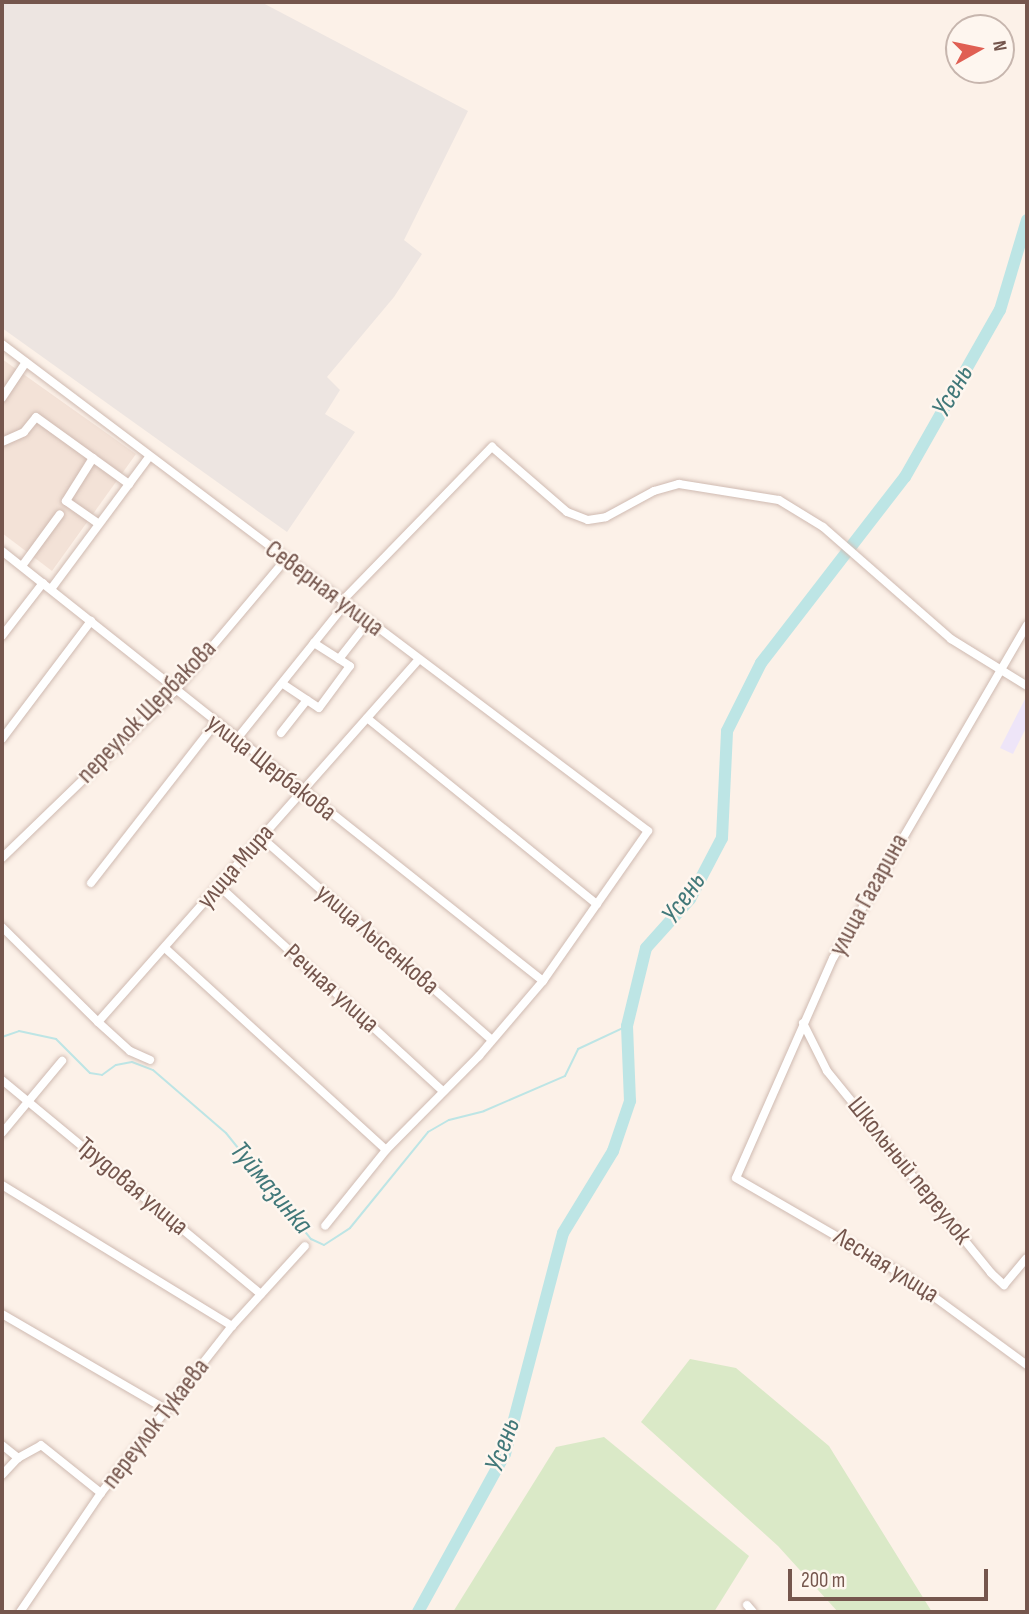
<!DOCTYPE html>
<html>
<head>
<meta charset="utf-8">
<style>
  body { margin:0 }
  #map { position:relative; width:1029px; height:1614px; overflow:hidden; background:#fcf1e8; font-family:"Sofia Sans Condensed",sans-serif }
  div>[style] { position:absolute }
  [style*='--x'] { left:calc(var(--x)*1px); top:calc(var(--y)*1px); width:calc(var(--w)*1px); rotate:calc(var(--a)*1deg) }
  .residential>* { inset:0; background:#f3e2d7 }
  .industrial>* { inset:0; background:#ede5e1 }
  .education>* { inset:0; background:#eee5f8 }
  .green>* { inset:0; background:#dae9c7 }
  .stream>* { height:2px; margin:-1px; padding:0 1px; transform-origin:1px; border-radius:1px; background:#bde5e5 }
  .river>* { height:12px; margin:-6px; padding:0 6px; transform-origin:6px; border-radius:6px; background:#bde5e5 }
  .roads { filter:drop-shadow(0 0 2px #cfbab1) drop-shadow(0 0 2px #cfbab1) }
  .minor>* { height:8px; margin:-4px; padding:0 4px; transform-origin:4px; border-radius:4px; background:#fff }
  span { translate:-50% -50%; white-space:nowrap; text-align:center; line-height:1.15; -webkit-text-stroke:5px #fef6ef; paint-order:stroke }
  .street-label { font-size:26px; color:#75564d }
  .water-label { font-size:28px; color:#417879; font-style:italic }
  .frame { position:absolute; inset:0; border:4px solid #75564d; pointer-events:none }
  .north { position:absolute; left:945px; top:14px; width:70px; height:70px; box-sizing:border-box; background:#fef6ef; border:2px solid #c7b6ae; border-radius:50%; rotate:81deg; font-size:19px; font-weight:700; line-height:28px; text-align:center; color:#75564d }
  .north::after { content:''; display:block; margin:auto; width:24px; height:32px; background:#e05f53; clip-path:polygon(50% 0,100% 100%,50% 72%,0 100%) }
  .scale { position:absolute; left:788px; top:1569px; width:200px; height:32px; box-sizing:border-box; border:4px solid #75564d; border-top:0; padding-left:9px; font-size:21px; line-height:24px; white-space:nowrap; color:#75564d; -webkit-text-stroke:5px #fef6ef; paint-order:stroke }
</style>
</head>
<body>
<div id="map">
  <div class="residential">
    <i style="clip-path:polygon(2px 359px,136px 454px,52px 571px,2px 533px)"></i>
  </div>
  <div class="industrial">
    <i style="clip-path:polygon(2px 2px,261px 2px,468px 111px,404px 240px,422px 254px,394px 297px,327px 377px,340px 390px,325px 414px,355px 432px,287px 532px,2px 328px)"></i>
  </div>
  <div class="education">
    <i style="clip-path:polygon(1025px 699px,1027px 726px,1013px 754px,1000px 748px)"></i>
  </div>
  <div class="green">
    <i style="clip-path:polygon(690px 1359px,736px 1368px,829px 1446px,932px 1612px,838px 1612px,778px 1546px,641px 1422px)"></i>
    <i style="clip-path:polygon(604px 1437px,749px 1556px,714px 1612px,453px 1612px,556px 1447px)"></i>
  </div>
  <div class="stream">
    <i style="--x:2;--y:1037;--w:18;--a:-19"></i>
    <i style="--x:19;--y:1031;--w:38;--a:12"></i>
    <i style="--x:56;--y:1039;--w:48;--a:45"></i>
    <i style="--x:90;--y:1073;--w:12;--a:9"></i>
    <i style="--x:102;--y:1075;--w:17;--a:-36"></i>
    <i style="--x:116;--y:1065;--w:16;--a:-11"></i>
    <i style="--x:132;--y:1062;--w:22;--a:21"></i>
    <i style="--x:153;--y:1070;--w:96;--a:40.8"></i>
    <i style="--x:226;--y:1133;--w:136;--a:51.3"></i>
    <i style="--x:311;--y:1239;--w:14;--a:25"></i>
    <i style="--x:324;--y:1245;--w:31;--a:-33"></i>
    <i style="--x:350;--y:1228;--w:124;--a:-50.9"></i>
    <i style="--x:428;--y:1132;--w:24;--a:-30"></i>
    <i style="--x:449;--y:1120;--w:36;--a:-14"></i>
    <i style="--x:484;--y:1111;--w:88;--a:-23.4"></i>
    <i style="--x:565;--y:1076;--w:30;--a:-64"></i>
    <i style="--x:578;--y:1049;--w:54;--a:-25.1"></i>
  </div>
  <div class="river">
    <i style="--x:418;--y:1612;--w:180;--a:-61.2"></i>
    <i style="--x:505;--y:1454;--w:228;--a:-75.3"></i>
    <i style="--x:563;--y:1233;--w:96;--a:-58.6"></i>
    <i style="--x:613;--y:1151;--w:53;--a:-71.2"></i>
    <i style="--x:630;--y:1101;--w:75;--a:-92.3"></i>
    <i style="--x:627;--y:1026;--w:80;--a:-76.3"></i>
    <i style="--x:646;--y:948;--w:66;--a:-48.1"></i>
    <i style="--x:690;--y:899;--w:69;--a:-62.3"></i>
    <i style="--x:722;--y:838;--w:107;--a:-87.3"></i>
    <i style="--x:727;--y:731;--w:76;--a:-63.4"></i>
    <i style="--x:761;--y:663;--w:235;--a:-52.3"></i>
    <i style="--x:905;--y:477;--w:192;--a:-60.4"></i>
    <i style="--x:1000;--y:310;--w:94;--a:-73.3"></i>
  </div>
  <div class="roads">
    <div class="minor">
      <i style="--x:2;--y:344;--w:809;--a:37.01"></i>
      <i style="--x:648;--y:831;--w:183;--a:125"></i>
      <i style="--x:543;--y:981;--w:99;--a:130.5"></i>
      <i style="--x:479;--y:1056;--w:132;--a:134.7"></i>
      <i style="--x:386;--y:1150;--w:97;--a:128.8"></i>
      <i style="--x:2;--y:398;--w:43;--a:-56.3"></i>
      <i style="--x:2;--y:442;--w:24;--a:-24"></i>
      <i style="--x:24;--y:432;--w:19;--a:-51"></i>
      <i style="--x:36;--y:417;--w:115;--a:35.8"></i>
      <i style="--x:93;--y:458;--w:51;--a:122.1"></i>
      <i style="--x:66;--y:501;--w:40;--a:34.9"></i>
      <i style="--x:2;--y:551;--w:691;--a:38.48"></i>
      <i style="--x:22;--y:566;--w:64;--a:-53.8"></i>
      <i style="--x:51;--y:589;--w:164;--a:-53.4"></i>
      <i style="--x:343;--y:600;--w:214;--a:-45.8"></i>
      <i style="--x:492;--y:447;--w:99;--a:40.9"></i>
      <i style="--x:567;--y:512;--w:22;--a:21"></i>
      <i style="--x:588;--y:520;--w:18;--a:-9"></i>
      <i style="--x:606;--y:517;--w:55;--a:-28.4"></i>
      <i style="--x:654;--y:491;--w:26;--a:-16"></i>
      <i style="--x:679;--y:484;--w:101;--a:9.1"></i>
      <i style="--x:779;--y:500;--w:52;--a:31.5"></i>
      <i style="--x:823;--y:527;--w:170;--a:41.2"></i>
      <i style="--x:951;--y:639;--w:89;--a:31.7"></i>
      <i style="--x:1027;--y:625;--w:385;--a:120.2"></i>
      <i style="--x:833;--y:958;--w:240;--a:113.8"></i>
      <i style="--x:736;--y:1178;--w:198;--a:30.1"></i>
      <i style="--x:907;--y:1277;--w:149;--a:36.3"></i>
      <i style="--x:2;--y:636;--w:67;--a:-52.3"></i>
      <i style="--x:339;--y:659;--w:47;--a:-51.9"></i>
      <i style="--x:283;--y:684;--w:43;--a:33.7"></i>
      <i style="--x:319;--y:708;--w:52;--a:-53.6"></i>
      <i style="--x:350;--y:666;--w:43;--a:-147.4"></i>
      <i style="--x:367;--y:718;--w:296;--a:39"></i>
      <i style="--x:281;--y:733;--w:42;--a:-51.8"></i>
      <i style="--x:2;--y:739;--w:148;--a:-53"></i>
      <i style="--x:236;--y:740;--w:176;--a:-51.2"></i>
      <i style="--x:262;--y:838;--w:306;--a:41.3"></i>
      <i style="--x:2;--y:858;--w:239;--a:-44"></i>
      <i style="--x:174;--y:692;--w:172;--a:-49.9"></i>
      <i style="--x:91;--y:883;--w:202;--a:-52.1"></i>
      <i style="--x:219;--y:886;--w:304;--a:42.5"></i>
      <i style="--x:2;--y:927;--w:135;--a:44.7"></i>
      <i style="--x:98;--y:1022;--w:43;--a:42.2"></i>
      <i style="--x:130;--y:1051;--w:22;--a:24"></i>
      <i style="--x:165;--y:948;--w:299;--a:42.4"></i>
      <i style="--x:98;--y:1022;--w:483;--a:-48.5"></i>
      <i style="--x:803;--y:1023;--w:54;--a:63.4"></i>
      <i style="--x:827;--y:1071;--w:260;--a:50.9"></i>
      <i style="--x:991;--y:1273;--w:18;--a:43"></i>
      <i style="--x:1004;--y:1285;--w:35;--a:-50"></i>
      <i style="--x:2;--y:1080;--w:336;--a:39.6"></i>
      <i style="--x:2;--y:1133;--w:94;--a:-50.2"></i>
      <i style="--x:2;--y:1185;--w:270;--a:31.5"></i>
      <i style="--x:2;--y:1314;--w:191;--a:30.2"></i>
      <i style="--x:2;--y:1445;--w:21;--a:39"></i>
      <i style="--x:2;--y:1475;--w:23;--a:-47"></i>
      <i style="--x:18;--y:1458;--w:26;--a:-29"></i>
      <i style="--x:41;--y:1445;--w:77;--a:38.7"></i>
      <i style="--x:747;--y:1605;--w:9;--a:49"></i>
      <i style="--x:20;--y:1612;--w:144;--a:-55.8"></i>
      <i style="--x:101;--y:1493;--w:212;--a:-51.9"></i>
      <i style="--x:232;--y:1326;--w:108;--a:-47.6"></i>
    </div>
  </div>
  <div class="street-label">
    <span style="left:324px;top:589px;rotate:37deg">Северная улица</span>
    <span style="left:147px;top:712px;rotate:-46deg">переулок Щербакова</span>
    <span style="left:271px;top:768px;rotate:38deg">улица Щербакова</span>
    <span style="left:236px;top:867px;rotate:-49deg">улица Мира</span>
    <span style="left:869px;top:895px;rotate:-61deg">улица Гагарина</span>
    <span style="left:377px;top:940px;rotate:41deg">улица Лысенкова</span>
    <span style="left:331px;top:989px;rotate:42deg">Речная улица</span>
    <span style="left:909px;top:1171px;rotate:51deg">Школьный переулок</span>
    <span style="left:132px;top:1187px;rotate:40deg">Трудовая улица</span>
    <span style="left:886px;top:1266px;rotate:32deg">Лесная улица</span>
    <span style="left:156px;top:1424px;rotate:-52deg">переулок Тукаева</span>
  </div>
  <div class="water-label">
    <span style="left:953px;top:391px;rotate:-60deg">Усень</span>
    <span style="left:684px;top:898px;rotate:-55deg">Усень</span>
    <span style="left:271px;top:1188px;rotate:50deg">Туймазинка</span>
    <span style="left:503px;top:1445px;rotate:-70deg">Усень</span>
  </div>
  <div class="frame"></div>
  <div class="north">N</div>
  <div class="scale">200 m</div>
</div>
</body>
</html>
